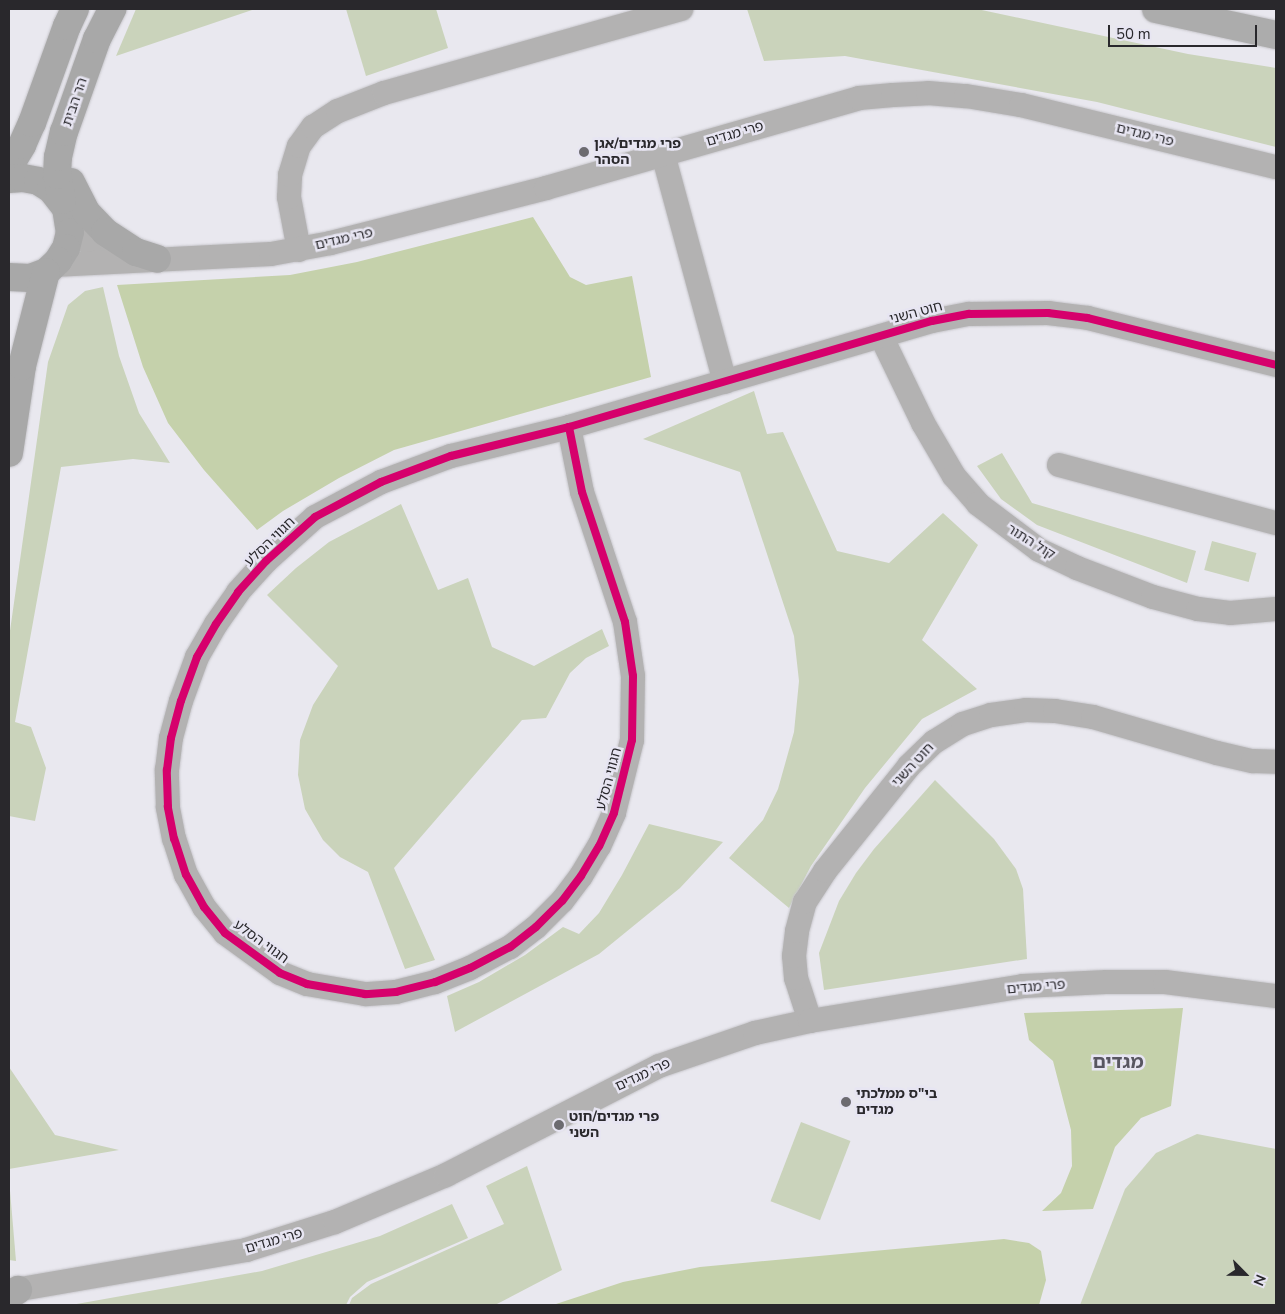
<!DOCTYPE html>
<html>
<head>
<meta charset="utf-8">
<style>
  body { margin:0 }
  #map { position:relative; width:1285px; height:1314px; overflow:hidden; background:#e9e8ef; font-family:"Nunito Sans","Noto Sans Hebrew",sans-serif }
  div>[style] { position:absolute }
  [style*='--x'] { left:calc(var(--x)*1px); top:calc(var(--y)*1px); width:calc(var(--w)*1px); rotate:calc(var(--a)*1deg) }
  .green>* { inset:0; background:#cad3bb; transform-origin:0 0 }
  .forest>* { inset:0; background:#c5d1ab }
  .roads { filter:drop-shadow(0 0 1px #c7c6cb) drop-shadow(0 0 1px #c7c6cb) }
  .minor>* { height:24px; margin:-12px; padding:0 12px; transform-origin:12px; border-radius:12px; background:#b3b2b2 }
  .secondary>* { height:28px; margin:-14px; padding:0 14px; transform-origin:14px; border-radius:14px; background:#a8a8a8 }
  .primary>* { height:28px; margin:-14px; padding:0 14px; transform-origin:14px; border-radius:14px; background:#acacac }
  .cycleway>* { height:8px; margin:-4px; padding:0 4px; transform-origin:4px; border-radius:4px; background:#d6006c }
  .dots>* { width:14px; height:14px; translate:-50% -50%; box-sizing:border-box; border:2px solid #e7e5f2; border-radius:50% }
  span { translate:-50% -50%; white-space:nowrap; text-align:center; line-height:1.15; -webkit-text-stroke:5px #e7e5f2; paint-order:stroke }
  .street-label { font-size:14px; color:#29282c }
  .poi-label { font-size:14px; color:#29282c; font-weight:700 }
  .left { translate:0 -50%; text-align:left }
  .district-label { font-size:19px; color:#585661; font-weight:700 }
  .frame { position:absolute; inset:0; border:10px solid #29282c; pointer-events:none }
  .north { position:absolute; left:1220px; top:1249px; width:50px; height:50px; -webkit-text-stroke:4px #e7e5f2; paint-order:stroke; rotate:113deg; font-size:14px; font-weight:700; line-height:20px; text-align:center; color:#29282c }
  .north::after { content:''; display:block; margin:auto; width:18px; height:22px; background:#29282c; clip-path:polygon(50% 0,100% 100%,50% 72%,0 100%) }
  .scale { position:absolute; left:1108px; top:25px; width:149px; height:22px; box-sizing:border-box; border:2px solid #29282c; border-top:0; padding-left:6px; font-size:15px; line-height:18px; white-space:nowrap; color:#29282c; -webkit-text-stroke:4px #e7e5f2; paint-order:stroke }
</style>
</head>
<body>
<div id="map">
  <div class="green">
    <i style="clip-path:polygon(136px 9px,255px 9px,116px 56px)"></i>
    <i style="clip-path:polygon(346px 9px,436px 9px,448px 48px,366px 76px)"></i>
    <i style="clip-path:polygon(747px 9px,977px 9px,1188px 54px,1276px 68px,1276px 147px,1097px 102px,845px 56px,764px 61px)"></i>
    <i style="clip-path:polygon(103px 287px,119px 356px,139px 413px,170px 463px,133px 459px,61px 467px,15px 722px,31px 727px,46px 768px,35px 821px,9px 816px,9px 638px,48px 362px,68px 305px,85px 291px)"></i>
    <i style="clip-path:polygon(754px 391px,767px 434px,783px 432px,837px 551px,889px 563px,943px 513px,978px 545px,922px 640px,977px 689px,922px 719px,865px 788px,811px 866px,789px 908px,729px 858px,763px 820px,778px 789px,794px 732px,799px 681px,794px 636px,740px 472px,643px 439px)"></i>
    <i style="clip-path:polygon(1002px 453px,1032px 503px,1196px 551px,1187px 583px,1037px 525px,1001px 499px,977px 466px)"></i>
    <i style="clip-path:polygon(401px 504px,438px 590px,468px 578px,492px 647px,534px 666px,602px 629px,609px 646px,586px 658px,570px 673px,546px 718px,522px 720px,394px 868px,435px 960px,405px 969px,368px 872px,340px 857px,323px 840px,305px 809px,298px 775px,300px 740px,313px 705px,338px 666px,267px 595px,296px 568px,329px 542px)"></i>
    <i style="left:1212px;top:541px;width:46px;height:30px;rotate:15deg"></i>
    <i style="clip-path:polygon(935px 780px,994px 839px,1016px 869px,1023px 889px,1027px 959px,824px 990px,819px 953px,839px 901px,856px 873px,874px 849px)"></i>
    <i style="clip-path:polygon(649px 824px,723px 842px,680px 888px,599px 954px,455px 1032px,447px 996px,479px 982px,525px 955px,563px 927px,579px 934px,599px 913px,622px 875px)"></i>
    <i style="clip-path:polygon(9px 1067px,55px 1135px,119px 1150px,9px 1169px)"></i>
    <i style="left:801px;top:1122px;width:53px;height:85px;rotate:21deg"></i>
    <i style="clip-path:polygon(1197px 1134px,1276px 1149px,1276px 1305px,1080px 1305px,1125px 1189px,1156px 1153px)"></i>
    <i style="clip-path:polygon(527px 1166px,562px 1270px,495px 1305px,349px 1305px,352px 1298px,371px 1284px,504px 1224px,486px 1186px)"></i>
    <i style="clip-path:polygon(9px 1179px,16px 1261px,9px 1260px)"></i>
    <i style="clip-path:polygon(452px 1204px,468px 1238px,367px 1282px,350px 1297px,346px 1305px,71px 1305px,262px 1271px,380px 1236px)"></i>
  </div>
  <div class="forest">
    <i style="clip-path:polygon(533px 217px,570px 277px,586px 285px,632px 276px,651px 377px,394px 450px,339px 478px,283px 511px,257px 530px,204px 470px,168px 423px,143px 367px,117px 285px,290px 275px,357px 262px)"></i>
    <i style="clip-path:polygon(1183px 1008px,1171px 1106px,1141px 1118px,1115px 1147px,1093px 1209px,1042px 1211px,1061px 1193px,1072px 1166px,1071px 1130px,1053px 1061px,1029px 1040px,1024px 1013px)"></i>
    <i style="clip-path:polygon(1004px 1239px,1029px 1243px,1041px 1251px,1046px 1280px,1039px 1305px,553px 1305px,623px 1282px,700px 1267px)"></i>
  </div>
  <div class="roads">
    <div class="minor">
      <i style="--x:663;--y:154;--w:236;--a:74.8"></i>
      <i style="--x:69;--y:216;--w:32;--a:54"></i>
      <i style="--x:88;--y:242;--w:26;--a:28"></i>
      <i style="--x:111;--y:254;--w:13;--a:13"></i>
      <i style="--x:299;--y:250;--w:54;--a:-100.7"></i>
      <i style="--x:289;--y:197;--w:22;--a:-87"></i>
      <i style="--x:290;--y:175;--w:30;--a:-73"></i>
      <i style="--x:299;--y:146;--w:24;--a:-54"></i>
      <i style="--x:313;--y:127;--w:30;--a:-33"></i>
      <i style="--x:338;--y:111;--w:49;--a:-21.4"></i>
      <i style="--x:384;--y:93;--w:309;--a:-15.8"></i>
      <i style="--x:54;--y:265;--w:217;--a:-2.9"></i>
      <i style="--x:271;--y:254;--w:61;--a:-10.4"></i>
      <i style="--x:331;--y:243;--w:222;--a:-14.3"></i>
      <i style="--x:546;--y:188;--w:326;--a:-16"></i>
      <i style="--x:859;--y:98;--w:34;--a:-5"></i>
      <i style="--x:893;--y:95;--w:35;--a:-3"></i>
      <i style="--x:928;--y:93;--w:38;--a:5"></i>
      <i style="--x:966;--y:96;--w:56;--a:9.3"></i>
      <i style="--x:1021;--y:105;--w:262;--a:13.7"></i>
      <i style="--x:881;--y:336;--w:97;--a:64.2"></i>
      <i style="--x:923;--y:423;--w:61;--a:59.7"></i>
      <i style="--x:954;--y:476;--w:37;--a:49"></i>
      <i style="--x:978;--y:504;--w:76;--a:37"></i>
      <i style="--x:1039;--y:550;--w:42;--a:25.3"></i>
      <i style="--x:1077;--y:568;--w:81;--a:20.9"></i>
      <i style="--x:1153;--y:597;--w:47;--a:14.9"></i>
      <i style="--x:1198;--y:609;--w:32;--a:7"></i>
      <i style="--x:1230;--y:613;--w:46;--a:-5"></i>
      <i style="--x:569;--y:427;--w:66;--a:78.7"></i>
      <i style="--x:582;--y:492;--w:137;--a:71.7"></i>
      <i style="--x:625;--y:622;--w:55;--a:81.6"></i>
      <i style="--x:633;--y:676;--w:64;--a:90.9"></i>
      <i style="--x:632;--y:740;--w:75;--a:103.9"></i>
      <i style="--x:614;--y:813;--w:36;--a:114"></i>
      <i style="--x:599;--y:846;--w:35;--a:121"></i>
      <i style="--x:581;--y:876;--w:31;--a:127"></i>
      <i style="--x:562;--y:901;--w:37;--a:135"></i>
      <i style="--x:536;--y:927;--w:33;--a:142"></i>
      <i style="--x:510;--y:947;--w:45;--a:152.3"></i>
      <i style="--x:470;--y:968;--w:38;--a:158"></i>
      <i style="--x:435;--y:982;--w:40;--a:165.6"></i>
      <i style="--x:396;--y:992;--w:31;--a:176"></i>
      <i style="--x:365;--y:994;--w:59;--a:-170.2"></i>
      <i style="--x:307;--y:984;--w:29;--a:-158"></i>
      <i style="--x:280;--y:973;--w:68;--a:-144"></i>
      <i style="--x:225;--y:933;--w:33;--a:-129"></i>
      <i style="--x:204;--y:907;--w:37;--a:-119"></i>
      <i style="--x:186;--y:875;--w:38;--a:-108"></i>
      <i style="--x:174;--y:839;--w:33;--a:-101"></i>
      <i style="--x:168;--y:807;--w:37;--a:-92"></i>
      <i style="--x:167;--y:770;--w:32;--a:-83"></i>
      <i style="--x:171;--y:738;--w:38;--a:-75"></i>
      <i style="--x:181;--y:701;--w:47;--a:-70"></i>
      <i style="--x:197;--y:657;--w:38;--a:-60"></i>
      <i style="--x:216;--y:624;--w:39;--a:-55"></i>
      <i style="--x:238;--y:592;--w:42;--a:-47.9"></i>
      <i style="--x:266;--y:561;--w:66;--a:-41.9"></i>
      <i style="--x:315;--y:517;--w:75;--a:-27.9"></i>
      <i style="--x:381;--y:482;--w:75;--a:-20.4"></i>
      <i style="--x:451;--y:456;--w:122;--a:-13.8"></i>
      <i style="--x:569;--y:427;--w:378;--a:-16.3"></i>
      <i style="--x:932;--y:321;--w:38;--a:-11"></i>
      <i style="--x:969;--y:314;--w:79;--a:-0.7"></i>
      <i style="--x:1048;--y:313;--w:40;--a:7.1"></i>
      <i style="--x:1088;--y:318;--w:194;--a:14"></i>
      <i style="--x:1059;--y:465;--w:225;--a:15"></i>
      <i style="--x:810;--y:1021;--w:45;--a:-108"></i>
      <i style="--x:796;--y:978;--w:22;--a:-95"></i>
      <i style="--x:794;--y:956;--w:25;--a:-83"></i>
      <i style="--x:797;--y:931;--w:30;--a:-75"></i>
      <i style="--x:805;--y:902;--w:37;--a:-57"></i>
      <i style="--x:825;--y:871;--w:134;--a:-51.3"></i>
      <i style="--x:909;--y:766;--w:35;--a:-44"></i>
      <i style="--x:934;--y:742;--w:34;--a:-32"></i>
      <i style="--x:963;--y:724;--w:29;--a:-18"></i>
      <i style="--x:991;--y:715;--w:35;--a:-8"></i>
      <i style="--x:1026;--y:710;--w:29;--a:2"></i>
      <i style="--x:1055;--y:711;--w:38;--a:9"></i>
      <i style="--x:1093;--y:717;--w:129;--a:16.2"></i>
      <i style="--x:1217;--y:753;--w:37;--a:13"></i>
      <i style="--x:1253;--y:761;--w:23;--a:2"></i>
      <i style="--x:9;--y:1291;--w:241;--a:-9.8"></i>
      <i style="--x:246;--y:1250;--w:93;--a:-17.5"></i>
      <i style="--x:335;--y:1222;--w:121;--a:-22.9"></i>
      <i style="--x:446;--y:1175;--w:239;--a:-27.1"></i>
      <i style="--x:659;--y:1066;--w:102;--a:-19"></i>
      <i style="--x:755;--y:1033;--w:56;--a:-12.3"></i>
      <i style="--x:810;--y:1021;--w:216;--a:-9.3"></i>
      <i style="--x:1023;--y:986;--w:83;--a:-2.8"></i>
      <i style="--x:1106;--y:982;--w:59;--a:0"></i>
      <i style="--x:1165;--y:982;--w:112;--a:7.2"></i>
    </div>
    <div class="secondary">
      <i style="--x:9;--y:167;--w:26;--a:-59"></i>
      <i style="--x:22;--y:145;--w:24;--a:-66"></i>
      <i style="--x:32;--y:123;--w:103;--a:-70.2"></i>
      <i style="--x:67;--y:26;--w:19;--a:-65"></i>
      <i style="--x:9;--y:179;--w:14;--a:-4"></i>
      <i style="--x:23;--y:178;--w:15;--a:11"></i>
      <i style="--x:38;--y:181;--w:15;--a:32"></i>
      <i style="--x:51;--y:189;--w:24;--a:52"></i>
      <i style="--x:66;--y:208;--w:24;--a:81"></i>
      <i style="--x:70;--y:232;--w:16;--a:104"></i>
      <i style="--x:66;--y:248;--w:15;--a:122"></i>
      <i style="--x:58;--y:261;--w:16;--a:137"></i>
      <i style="--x:46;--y:272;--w:17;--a:159"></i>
      <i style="--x:30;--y:278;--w:21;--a:-177"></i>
      <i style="--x:71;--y:182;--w:34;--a:63"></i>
      <i style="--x:86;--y:212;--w:28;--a:46"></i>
      <i style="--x:105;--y:232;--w:37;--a:33"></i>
      <i style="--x:136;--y:252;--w:22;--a:18"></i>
      <i style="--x:62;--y:200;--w:25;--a:-101"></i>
      <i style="--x:57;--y:175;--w:18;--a:-87"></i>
      <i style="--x:58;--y:157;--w:26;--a:-77"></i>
      <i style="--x:64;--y:132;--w:99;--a:-70.5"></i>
      <i style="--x:97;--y:39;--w:34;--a:-63"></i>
      <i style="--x:9;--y:453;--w:88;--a:-81.5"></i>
      <i style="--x:22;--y:366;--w:97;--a:-75.7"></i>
      <i style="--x:9;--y:1296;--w:11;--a:-34"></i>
    </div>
    <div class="primary">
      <i style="--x:1156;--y:9;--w:123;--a:12.2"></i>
    </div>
  </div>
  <div class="cycleway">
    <i style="--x:569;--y:427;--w:66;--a:78.7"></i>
    <i style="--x:582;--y:492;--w:137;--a:71.7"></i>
    <i style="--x:625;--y:622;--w:55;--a:81.6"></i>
    <i style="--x:633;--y:676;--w:64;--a:90.9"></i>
    <i style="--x:632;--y:740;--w:75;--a:103.9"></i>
    <i style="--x:614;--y:813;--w:36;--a:114"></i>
    <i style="--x:599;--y:846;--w:35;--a:121"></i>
    <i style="--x:581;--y:876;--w:31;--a:127"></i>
    <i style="--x:562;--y:901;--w:37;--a:135"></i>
    <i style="--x:536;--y:927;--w:33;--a:142"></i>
    <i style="--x:510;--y:947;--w:45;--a:152.3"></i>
    <i style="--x:470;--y:968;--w:38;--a:158"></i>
    <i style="--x:435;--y:982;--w:40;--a:165.6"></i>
    <i style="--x:396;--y:992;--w:31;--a:176"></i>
    <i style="--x:365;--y:994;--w:59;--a:-170.2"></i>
    <i style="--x:307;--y:984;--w:29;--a:-158"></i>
    <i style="--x:280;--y:973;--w:68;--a:-144"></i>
    <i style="--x:225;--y:933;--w:33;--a:-129"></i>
    <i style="--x:204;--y:907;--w:37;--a:-119"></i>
    <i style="--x:186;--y:875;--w:38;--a:-108"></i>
    <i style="--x:174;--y:839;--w:33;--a:-101"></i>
    <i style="--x:168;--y:807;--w:37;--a:-92"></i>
    <i style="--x:167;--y:770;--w:32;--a:-83"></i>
    <i style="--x:171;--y:738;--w:38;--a:-75"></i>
    <i style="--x:181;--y:701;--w:47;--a:-70"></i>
    <i style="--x:197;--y:657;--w:38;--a:-60"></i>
    <i style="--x:216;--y:624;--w:39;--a:-55"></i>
    <i style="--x:238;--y:592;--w:42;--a:-47.9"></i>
    <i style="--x:266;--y:561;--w:66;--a:-41.9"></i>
    <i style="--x:315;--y:517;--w:75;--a:-27.9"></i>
    <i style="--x:381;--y:482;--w:75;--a:-20.4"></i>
    <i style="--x:451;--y:456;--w:122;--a:-13.8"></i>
    <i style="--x:569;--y:427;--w:378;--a:-16.3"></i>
    <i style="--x:932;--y:321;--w:38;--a:-11"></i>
    <i style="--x:969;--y:314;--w:79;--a:-0.7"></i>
    <i style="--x:1048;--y:313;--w:40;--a:7.1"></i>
    <i style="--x:1088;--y:318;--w:194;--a:14"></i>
  </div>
  <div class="dots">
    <i style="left:584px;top:152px;background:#6c6b70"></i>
    <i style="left:846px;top:1102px;background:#6c6b70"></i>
    <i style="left:559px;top:1125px;background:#6c6b70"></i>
  </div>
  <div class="street-label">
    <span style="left:75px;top:102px;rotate:-71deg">הר הבית</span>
    <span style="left:735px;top:134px;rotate:-16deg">פרי מגדים</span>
    <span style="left:1145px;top:135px;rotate:14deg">פרי מגדים</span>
    <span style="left:344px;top:239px;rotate:-13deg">פרי מגדים</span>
    <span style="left:916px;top:313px;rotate:-15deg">חוט השני</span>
    <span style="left:270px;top:542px;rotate:-44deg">חגווי הסלע</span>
    <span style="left:1031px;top:542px;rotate:32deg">קול התור</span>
    <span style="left:913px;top:765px;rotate:-47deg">חוט השני</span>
    <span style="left:609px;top:779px;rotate:-75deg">חגווי הסלע</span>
    <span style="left:261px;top:942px;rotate:36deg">חגווי הסלע</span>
    <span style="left:1036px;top:987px;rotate:-5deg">פרי מגדים</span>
    <span style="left:643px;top:1075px;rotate:-25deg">פרי מגדים</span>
    <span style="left:274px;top:1241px;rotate:-16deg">פרי מגדים</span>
  </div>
  <div class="poi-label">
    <span class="left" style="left:594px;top:152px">פרי מגדים/אגן<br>הסהר</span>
    <span class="left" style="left:856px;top:1102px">בי"ס ממלכתי<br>מגדים</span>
    <span class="left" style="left:569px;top:1125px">פרי מגדים/חוט<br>השני</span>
  </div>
  <div class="district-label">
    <span style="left:1118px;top:1063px">מגדים</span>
  </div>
  <div class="frame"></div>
  <div class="north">N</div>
  <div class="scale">50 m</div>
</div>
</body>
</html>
